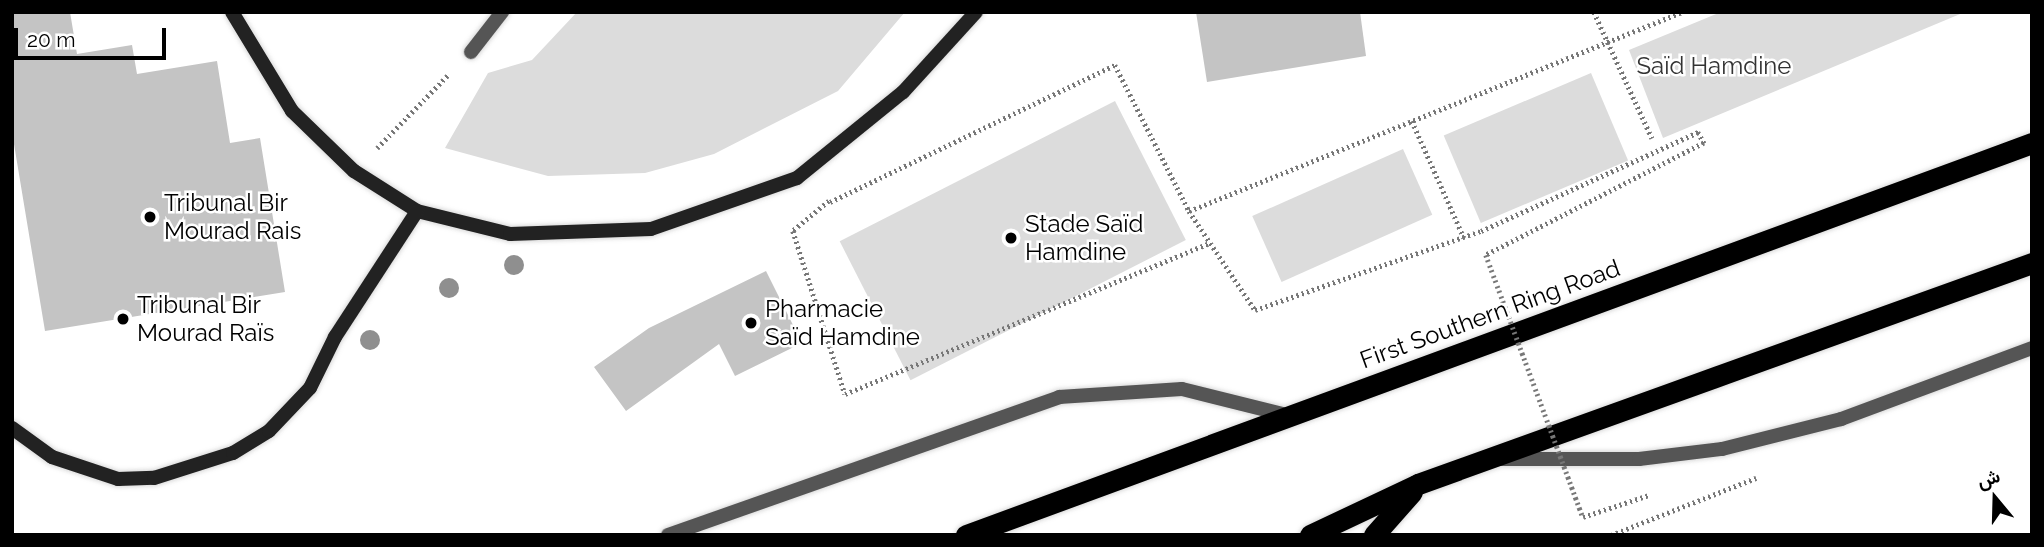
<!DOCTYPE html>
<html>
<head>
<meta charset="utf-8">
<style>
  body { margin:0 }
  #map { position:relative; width:2044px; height:547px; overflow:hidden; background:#fff; font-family:Raleway,Vazirmatn,sans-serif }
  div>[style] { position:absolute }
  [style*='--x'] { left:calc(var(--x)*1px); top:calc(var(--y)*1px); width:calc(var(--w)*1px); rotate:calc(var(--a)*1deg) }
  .green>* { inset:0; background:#dcdcdc; transform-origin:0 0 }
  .building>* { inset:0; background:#c4c4c4 }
  .path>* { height:4.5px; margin-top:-2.25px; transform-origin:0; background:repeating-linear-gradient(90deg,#777 0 2px,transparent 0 5.5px) }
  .roads { filter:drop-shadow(0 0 2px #dbdbdb) drop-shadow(0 0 2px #dbdbdb) }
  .service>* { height:14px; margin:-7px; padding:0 7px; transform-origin:7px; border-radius:7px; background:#555 }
  .minor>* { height:14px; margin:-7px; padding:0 7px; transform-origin:7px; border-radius:7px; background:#555 }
  .secondary>* { height:14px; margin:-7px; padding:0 7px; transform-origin:7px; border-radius:7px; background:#222 }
  .motorway>* { height:21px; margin:-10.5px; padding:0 10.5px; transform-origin:10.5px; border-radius:10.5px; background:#000 }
  .path-bridge>* { height:4.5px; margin-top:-2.25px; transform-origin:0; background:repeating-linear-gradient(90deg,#777 0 2px,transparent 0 5.5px) }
  .trees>* { width:20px; height:20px; margin:-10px; border-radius:50%; background:#8f8f8f }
  .dots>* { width:19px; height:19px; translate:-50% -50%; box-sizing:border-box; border:4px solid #fff; border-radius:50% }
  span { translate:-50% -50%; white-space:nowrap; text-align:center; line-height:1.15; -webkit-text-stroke:5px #fff; paint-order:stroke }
  .park-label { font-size:24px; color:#333 }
  .poi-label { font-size:24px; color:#000 }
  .left { translate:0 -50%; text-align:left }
  .street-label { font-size:24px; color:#000 }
  .frame { position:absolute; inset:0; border:14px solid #000; pointer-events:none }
  .north { position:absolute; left:1960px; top:463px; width:70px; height:70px; -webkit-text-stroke:5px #fff; paint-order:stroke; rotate:341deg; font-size:19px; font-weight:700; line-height:28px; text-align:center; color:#000 }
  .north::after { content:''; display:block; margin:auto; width:24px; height:32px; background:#000; clip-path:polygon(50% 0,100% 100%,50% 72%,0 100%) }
  .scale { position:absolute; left:14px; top:28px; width:152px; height:32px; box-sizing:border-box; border:4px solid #000; border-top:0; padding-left:9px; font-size:21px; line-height:24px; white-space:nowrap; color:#000; -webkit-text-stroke:5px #fff; paint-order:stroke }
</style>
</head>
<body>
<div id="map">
  <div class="green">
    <i style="clip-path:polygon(577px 12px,905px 12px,838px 91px,714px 154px,645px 173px,548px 176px,445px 148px,488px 73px,532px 60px)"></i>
    <i style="clip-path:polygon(1721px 12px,1965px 12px,1663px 138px,1629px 50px)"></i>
    <i style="left:1591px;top:73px;width:95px;height:160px;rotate:67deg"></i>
    <i style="left:1115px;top:101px;width:156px;height:309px;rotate:63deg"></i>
    <i style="left:1403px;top:149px;width:72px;height:165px;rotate:66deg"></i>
  </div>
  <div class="building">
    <i style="clip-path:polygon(12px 12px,70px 12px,77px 54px,132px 45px,137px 74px,217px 61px,230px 143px,260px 138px,285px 292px,45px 331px,12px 132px)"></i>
    <i style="clip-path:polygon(1196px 12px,1360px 12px,1366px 56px,1207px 82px)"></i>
    <i style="clip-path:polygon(766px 271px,802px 343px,735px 376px,719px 344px,626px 411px,594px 367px,649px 328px)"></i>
  </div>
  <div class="path">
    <i style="--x:1594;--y:12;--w:139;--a:65.3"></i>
    <i style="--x:1412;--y:121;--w:128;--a:66"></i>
    <i style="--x:377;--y:148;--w:103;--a:-45.8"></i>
    <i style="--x:829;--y:201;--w:47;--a:140.2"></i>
    <i style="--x:793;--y:231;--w:171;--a:72.3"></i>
    <i style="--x:845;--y:394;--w:393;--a:-22.5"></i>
    <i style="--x:830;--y:202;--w:316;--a:-25.7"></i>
    <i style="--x:1115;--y:65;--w:164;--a:63.1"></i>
    <i style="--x:1189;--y:211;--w:119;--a:56.3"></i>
    <i style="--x:1255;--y:310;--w:239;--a:-19.3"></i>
    <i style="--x:1481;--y:231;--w:239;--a:-24.5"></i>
    <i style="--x:1698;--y:132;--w:13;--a:61"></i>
    <i style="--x:1704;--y:143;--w:245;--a:152.8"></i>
    <i style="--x:1189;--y:211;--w:532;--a:-21.98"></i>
    <i style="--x:1583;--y:517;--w:70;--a:-18.4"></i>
    <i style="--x:1611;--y:535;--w:156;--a:-21.5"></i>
  </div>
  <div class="roads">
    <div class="service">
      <i style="--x:1499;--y:459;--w:140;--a:0"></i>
      <i style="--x:1639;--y:459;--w:84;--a:-6.9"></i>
      <i style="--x:1722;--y:449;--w:123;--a:-14.1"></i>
      <i style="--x:1841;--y:419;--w:204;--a:-20.4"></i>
      <i style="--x:668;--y:535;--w:415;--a:-19.4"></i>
      <i style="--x:1059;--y:397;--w:123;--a:-3.7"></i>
      <i style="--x:1182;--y:389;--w:107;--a:14"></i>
    </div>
    <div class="minor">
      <i style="--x:471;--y:52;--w:51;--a:-52.2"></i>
    </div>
    <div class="secondary">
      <i style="--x:232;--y:12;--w:116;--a:58.8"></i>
      <i style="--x:292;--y:111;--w:86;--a:44.1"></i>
      <i style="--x:354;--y:171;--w:75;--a:32.4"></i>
      <i style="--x:417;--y:211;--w:96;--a:13.9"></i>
      <i style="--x:510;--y:234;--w:141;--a:-2"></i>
      <i style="--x:651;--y:229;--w:155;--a:-19.3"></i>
      <i style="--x:797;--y:178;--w:136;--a:-39.1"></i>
      <i style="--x:903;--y:92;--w:108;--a:-47.6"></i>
      <i style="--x:12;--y:428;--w:49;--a:35.9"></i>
      <i style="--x:52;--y:457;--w:70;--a:18.4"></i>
      <i style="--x:118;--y:479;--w:36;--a:-2"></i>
      <i style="--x:154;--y:478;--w:83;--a:-17.6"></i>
      <i style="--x:233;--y:453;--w:42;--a:-31.4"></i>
      <i style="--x:269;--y:431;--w:59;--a:-46.4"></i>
      <i style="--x:310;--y:388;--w:57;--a:-63.9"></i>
      <i style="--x:335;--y:337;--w:150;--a:-56.9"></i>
    </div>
    <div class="motorway">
      <i style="--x:966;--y:535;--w:1136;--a:-20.19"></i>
      <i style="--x:1310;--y:535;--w:119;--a:-25.3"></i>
      <i style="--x:1418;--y:484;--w:653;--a:-19.8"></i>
      <i style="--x:1374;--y:535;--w:57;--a:-48.5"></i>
    </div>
  </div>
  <div class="path-bridge">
    <i style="--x:1486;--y:255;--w:279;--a:69.7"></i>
  </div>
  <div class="trees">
    <i style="left:514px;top:265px"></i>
    <i style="left:449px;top:288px"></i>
    <i style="left:370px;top:340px"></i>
  </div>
  <div class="dots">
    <i style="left:150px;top:217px;background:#000"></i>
    <i style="left:1011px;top:238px;background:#000"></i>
    <i style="left:123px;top:319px;background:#000"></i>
    <i style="left:751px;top:323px;background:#000"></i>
  </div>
  <div class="park-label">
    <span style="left:1714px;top:66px">Saïd Hamdine</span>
  </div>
  <div class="poi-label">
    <span class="left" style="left:164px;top:217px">Tribunal Bir<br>Mourad Rais</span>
    <span class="left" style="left:1025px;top:238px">Stade Saïd<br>Hamdine</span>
    <span class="left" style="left:137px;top:319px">Tribunal Bir<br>Mourad Raïs</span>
    <span class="left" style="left:765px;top:323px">Pharmacie<br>Saïd Hamdine</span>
  </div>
  <div class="street-label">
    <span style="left:1490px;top:314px;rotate:-20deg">First Southern Ring Road</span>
  </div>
  <div class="frame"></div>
  <div class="north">ش</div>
  <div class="scale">20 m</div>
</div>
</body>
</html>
